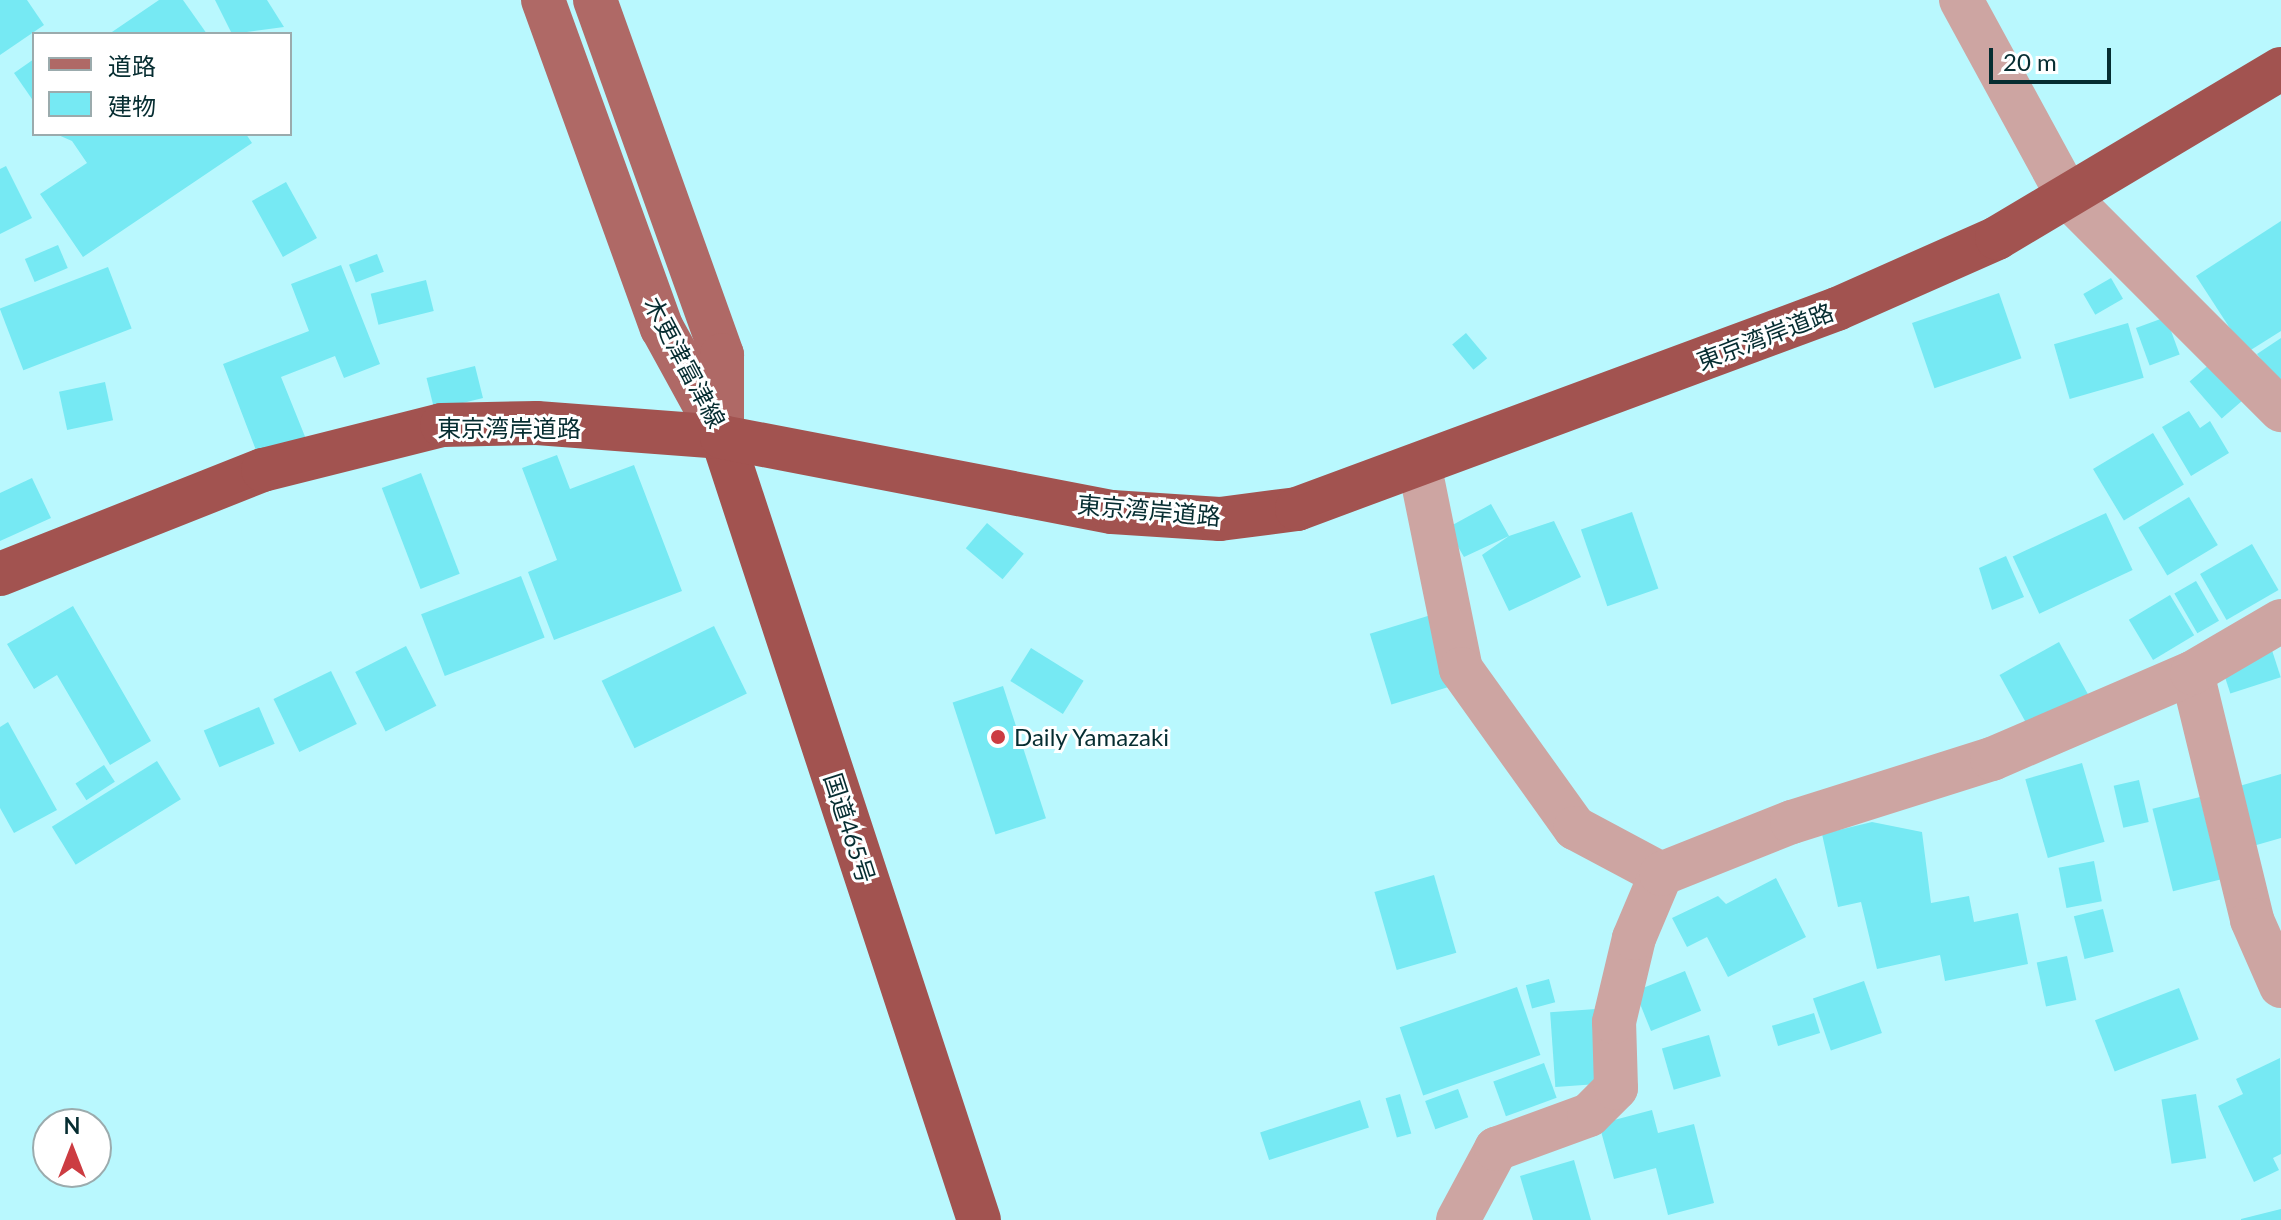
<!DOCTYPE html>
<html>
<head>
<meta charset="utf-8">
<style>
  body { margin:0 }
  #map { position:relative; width:2281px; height:1220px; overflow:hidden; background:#b9f8fe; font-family:Lato,"Noto Sans JP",sans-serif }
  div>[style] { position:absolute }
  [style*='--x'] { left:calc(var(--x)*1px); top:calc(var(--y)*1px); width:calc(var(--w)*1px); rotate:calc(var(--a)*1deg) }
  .building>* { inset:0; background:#76e9f3; transform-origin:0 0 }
  .minor>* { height:44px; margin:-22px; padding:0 22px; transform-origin:22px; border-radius:22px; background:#cda5a2 }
  .major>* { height:44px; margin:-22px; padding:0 22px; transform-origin:22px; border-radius:22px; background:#af6966 }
  .highway>* { height:44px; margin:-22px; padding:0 22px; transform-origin:22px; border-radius:22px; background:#a25350 }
  .dots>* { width:22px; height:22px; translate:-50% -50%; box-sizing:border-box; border:4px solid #fff; border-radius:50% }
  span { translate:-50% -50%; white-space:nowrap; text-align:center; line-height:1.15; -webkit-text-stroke:6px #fff; paint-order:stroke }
  .street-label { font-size:24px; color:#062d31 }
  .poi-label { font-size:24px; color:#062d31 }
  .left { translate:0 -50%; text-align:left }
  .legend { position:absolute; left:32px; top:32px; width:260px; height:104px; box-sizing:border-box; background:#fff; border:2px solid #9babad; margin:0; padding:10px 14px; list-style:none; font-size:24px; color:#062d31 }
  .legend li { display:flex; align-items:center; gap:16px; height:40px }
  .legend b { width:40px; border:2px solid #9babad }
  .north { position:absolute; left:32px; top:1108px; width:80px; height:80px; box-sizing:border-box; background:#fff; border:2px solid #9babad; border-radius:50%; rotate:0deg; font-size:22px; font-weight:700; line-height:32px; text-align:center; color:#062d31 }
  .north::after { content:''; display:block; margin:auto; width:28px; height:36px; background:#cc3c42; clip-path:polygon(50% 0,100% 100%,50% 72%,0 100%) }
  .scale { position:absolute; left:1989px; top:48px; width:122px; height:36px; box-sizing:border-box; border:4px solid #062d31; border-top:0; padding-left:10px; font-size:24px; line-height:28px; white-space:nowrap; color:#062d31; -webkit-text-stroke:6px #fff; paint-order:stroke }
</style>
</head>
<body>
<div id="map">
  <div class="building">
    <i style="clip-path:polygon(0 0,27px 0,44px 25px,0 55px)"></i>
    <i style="clip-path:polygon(159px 0,183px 0,207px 34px,109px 34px)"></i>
    <i style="clip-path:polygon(215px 0,267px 0,284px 27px,232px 34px)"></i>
    <i style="clip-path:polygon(34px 59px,34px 102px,14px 73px)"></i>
    <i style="clip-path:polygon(56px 134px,246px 134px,252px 143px,83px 257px,40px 194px,87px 163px,72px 141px)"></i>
    <i style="clip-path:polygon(6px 166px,32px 218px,0 234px,0 169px)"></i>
    <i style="left:286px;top:182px;width:64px;height:39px;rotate:61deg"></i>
    <i style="clip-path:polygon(2281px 221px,2281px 331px,2246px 353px,2196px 276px)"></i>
    <i style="left:58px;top:245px;width:25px;height:36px;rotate:67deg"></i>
    <i style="left:377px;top:254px;width:19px;height:30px;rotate:69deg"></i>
    <i style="clip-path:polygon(341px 265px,380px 364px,344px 378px,335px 356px,281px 377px,306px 439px,259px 458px,223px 364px,309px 331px,291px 284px)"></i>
    <i style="left:108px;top:267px;width:66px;height:116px;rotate:69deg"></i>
    <i style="left:2111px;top:278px;width:24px;height:32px;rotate:60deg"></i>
    <i style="left:426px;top:280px;width:32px;height:57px;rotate:76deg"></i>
    <i style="left:1999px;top:293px;width:69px;height:92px;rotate:71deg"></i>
    <i style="left:2166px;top:317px;width:40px;height:32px;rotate:70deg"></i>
    <i style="left:2128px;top:323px;width:57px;height:77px;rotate:74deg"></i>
    <i style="left:1466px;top:333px;width:33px;height:18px;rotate:50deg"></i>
    <i style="clip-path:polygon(2281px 338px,2281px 388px,2257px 354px)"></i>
    <i style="left:2219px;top:356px;width:49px;height:39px;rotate:49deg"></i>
    <i style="left:475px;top:366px;width:33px;height:50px;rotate:76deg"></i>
    <i style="left:105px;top:382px;width:39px;height:47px;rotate:78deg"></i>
    <i style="clip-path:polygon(2189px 411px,2200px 428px,2210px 421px,2229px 453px,2191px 476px,2162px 427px)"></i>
    <i style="left:2153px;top:433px;width:60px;height:70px;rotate:59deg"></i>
    <i style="clip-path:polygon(557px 455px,570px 489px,634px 465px,682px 591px,554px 640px,528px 572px,557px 560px,522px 468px)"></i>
    <i style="left:421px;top:473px;width:108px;height:42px;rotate:69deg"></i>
    <i style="clip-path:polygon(32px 478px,51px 518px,0 541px,0 493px)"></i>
    <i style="left:2189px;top:497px;width:56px;height:59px;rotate:59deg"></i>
    <i style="clip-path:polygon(1491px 504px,1509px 536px,1554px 521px,1581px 577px,1509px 611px,1482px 555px,1509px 536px,1464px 557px,1447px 528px)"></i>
    <i style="left:1632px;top:512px;width:81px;height:54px;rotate:71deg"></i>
    <i style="left:2106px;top:513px;width:63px;height:103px;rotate:65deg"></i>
    <i style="left:987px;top:523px;width:48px;height:33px;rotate:40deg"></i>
    <i style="left:2252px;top:544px;width:53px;height:60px;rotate:60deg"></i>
    <i style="clip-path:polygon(2006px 556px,2024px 597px,1992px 610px,1979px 568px)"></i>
    <i style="left:521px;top:576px;width:66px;height:107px;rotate:69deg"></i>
    <i style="left:2196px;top:581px;width:46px;height:25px;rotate:60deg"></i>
    <i style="left:2170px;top:595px;width:47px;height:48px;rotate:59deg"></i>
    <i style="clip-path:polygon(73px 606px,151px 741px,110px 765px,57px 675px,34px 689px,7px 644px)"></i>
    <i style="left:1431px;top:615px;width:74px;height:64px;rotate:73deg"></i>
    <i style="left:714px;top:626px;width:75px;height:125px;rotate:64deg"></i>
    <i style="left:2269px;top:641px;width:38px;height:53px;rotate:72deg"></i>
    <i style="left:2059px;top:642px;width:63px;height:68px;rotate:61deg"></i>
    <i style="left:406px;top:646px;width:67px;height:57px;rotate:63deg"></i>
    <i style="left:1031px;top:648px;width:62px;height:39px;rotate:32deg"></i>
    <i style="left:331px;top:671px;width:59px;height:64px;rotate:64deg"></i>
    <i style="left:1003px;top:686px;width:139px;height:53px;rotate:72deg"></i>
    <i style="left:259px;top:707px;width:40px;height:60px;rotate:67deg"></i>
    <i style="clip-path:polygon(8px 722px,57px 810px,14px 833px,0 808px,0 727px)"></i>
    <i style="left:157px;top:761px;width:45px;height:124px;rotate:58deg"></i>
    <i style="left:2082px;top:763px;width:82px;height:59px;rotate:74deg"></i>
    <i style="left:104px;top:765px;width:20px;height:34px;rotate:57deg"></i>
    <i style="clip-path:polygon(2281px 774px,2281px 838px,2246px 848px,2229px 789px)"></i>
    <i style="left:2139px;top:780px;width:43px;height:26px;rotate:77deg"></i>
    <i style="left:2200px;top:797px;width:85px;height:49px;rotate:76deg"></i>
    <i style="clip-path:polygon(1872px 822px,1922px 832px,1931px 903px,1969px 896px,1974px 922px,2018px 913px,2028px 964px,1945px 981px,1940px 955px,1877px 969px,1861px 902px,1838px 907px,1822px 834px)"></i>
    <i style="left:2094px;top:861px;width:41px;height:36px;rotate:79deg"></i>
    <i style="left:1434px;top:875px;width:81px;height:62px;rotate:74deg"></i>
    <i style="clip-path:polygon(1776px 878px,1806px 937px,1728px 977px,1707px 937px,1687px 947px,1672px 918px,1718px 896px,1726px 904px)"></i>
    <i style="left:2103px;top:909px;width:44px;height:30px;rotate:76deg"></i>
    <i style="left:2067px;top:956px;width:45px;height:31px;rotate:78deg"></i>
    <i style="left:1685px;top:971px;width:43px;height:54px;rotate:68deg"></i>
    <i style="left:1549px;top:979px;width:24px;height:24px;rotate:75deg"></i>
    <i style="left:1864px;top:981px;width:55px;height:54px;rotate:71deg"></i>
    <i style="left:1517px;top:987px;width:72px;height:124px;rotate:71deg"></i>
    <i style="left:2179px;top:988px;width:55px;height:90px;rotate:69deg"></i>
    <i style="left:1596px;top:1009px;width:75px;height:46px;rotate:86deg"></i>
    <i style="left:1814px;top:1013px;width:21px;height:44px;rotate:73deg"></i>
    <i style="left:1709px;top:1035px;width:43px;height:49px;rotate:74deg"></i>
    <i style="clip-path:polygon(2280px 1058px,2281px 1154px,2273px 1158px,2279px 1170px,2254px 1182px,2218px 1106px,2243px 1094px,2236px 1079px)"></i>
    <i style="left:1544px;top:1063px;width:37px;height:54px;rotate:70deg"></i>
    <i style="left:1458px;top:1089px;width:30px;height:35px;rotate:70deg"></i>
    <i style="left:1400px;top:1094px;width:41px;height:15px;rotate:74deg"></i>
    <i style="left:2196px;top:1094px;width:65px;height:35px;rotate:81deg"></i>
    <i style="left:1360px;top:1100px;width:29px;height:105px;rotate:72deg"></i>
    <i style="clip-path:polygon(1652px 1110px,1658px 1133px,1694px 1124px,1714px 1203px,1668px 1215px,1656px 1168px,1614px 1179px,1599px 1124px)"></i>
    <i style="clip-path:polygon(1574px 1160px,1591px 1220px,1533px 1220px,1520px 1176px)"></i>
    <i style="clip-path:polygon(2281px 1209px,2281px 1220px,2241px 1220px,2241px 1219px)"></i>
  </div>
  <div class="minor">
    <i style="--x:1961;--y:0;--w:226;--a:61.4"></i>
    <i style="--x:2069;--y:198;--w:300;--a:45"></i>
    <i style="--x:1420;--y:468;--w:205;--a:78.5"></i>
    <i style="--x:1461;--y:669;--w:196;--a:54.4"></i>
    <i style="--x:1575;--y:828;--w:98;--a:28.1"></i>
    <i style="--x:2192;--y:673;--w:254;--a:76.3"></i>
    <i style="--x:2252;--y:920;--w:72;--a:66.3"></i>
    <i style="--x:1458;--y:1220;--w:81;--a:-61.8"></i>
    <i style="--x:1496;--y:1149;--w:99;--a:-20.1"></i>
    <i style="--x:1589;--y:1115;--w:38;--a:-45"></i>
    <i style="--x:1616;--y:1088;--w:66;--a:-91.7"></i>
    <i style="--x:1614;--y:1022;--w:86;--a:-76.6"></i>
    <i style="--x:1634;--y:938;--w:69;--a:-67.1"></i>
    <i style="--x:1661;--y:874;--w:141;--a:-21.7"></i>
    <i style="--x:1792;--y:822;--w:210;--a:-17.5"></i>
    <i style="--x:1992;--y:759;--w:218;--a:-23.3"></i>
    <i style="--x:2192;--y:673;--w:103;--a:-30.3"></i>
  </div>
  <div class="major">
    <i style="--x:543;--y:0;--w:349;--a:70.1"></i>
    <i style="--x:662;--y:328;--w:124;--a:61.2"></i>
    <i style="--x:595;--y:0;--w:377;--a:70.3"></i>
    <i style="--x:722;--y:355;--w:79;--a:90"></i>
  </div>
  <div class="highway">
    <i style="--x:722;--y:437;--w:824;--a:71.83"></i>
    <i style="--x:0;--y:574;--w:283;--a:-21.6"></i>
    <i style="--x:263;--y:470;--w:185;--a:-14.1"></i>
    <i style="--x:442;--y:425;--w:95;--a:-1.2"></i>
    <i style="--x:537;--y:423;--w:186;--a:4.3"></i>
    <i style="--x:722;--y:437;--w:397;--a:10.9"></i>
    <i style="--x:1112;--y:512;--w:108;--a:3.7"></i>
    <i style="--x:1220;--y:519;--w:78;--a:-7.4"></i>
    <i style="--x:1297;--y:509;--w:576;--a:-20.32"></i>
    <i style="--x:1837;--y:309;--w:175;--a:-23.9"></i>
    <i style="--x:1997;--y:238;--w:330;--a:-30.8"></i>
  </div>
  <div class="dots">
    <i style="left:998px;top:737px;background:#cc3c42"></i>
  </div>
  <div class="street-label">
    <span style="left:1765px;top:336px;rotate:-21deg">東京湾岸道路</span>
    <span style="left:685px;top:362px;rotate:62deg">木更津富津線</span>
    <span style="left:509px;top:428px">東京湾岸道路</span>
    <span style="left:1149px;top:510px;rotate:5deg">東京湾岸道路</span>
    <span style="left:850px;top:828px;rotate:72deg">国道465号</span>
  </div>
  <div class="poi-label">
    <span class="left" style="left:1014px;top:737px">Daily Yamazaki</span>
  </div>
  <ul class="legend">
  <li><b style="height:10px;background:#af6966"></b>道路</li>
  <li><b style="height:22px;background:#76e9f3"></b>建物</li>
  </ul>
  <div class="north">N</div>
  <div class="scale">20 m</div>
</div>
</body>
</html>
